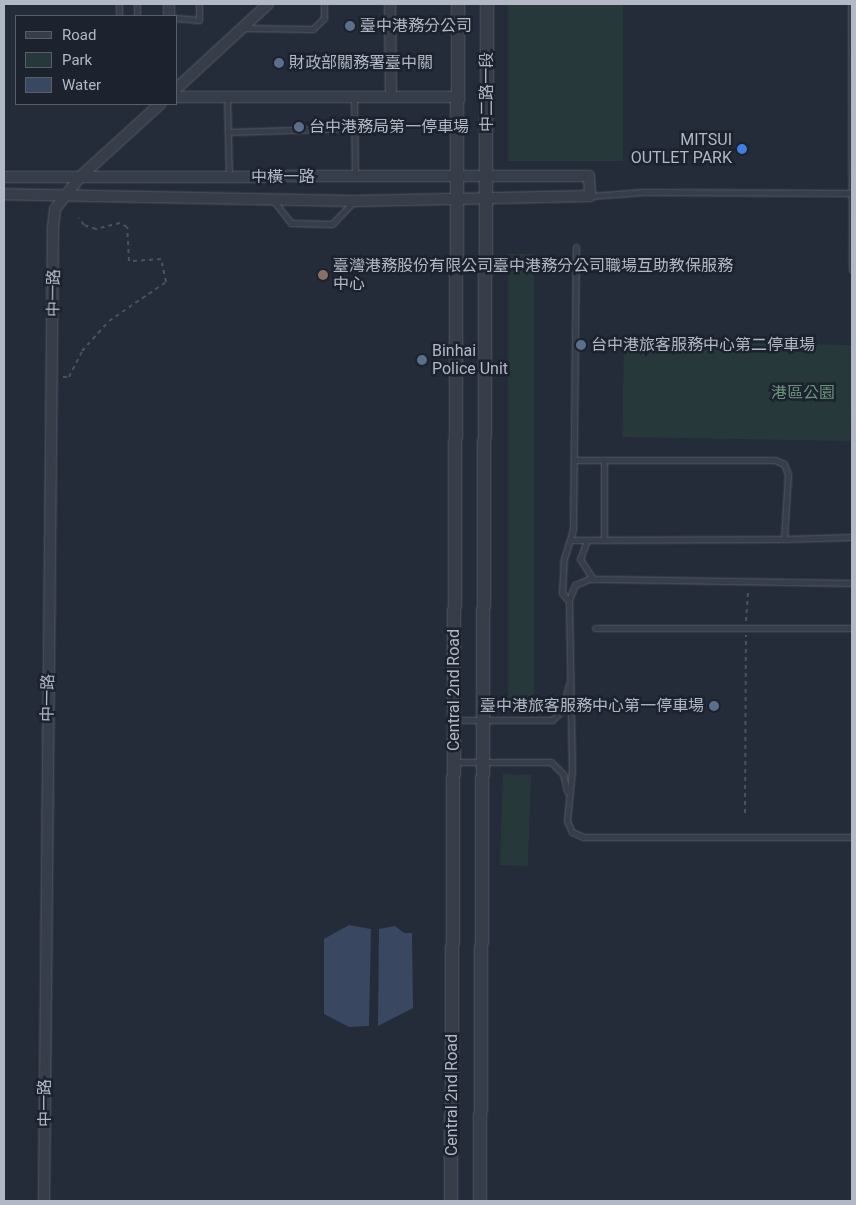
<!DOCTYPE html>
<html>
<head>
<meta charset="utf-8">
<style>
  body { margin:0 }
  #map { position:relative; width:856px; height:1205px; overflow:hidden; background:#242b39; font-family:Roboto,"Noto Sans TC",sans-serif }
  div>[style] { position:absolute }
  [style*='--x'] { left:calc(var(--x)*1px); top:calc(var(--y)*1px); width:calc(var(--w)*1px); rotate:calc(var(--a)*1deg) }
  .green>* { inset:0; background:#27383b; transform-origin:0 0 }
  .water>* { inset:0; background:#3a4761 }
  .path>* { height:2px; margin-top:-1px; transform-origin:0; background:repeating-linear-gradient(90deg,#455559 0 4px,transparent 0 8px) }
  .roads { filter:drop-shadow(0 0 1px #555b67) drop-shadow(0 0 1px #555b67) }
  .service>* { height:5px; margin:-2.5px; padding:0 2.5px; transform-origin:2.5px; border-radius:2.5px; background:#373d49 }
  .minor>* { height:10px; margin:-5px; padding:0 5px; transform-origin:5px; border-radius:5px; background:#373d49 }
  .tertiary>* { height:12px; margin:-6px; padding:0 6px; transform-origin:6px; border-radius:6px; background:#373d49 }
  .dots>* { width:14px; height:14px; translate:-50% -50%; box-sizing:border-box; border:2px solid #1c222e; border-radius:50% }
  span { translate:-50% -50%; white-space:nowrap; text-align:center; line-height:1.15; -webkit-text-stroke:5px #1c222e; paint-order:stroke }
  .poi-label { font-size:16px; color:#b2b8c5 }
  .left { translate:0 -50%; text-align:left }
  .right { translate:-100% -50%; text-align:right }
  .street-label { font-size:16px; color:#b2b8c5 }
  .park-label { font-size:16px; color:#6b9579 }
  .frame { position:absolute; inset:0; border:5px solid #b2b8c5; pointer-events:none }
  .legend { position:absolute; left:15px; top:15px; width:162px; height:90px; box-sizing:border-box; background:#1c222e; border:1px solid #585e6a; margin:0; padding:6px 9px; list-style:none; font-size:15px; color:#b2b8c5 }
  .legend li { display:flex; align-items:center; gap:10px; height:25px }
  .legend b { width:25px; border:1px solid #585e6a }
</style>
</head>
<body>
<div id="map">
  <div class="green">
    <i style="left:508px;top:4px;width:115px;height:157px"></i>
    <i style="left:508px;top:254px;width:26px;height:453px"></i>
    <i style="left:624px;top:341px;width:228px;height:96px;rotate:1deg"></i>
    <i style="left:503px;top:774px;width:28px;height:91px;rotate:2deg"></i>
  </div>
  <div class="water">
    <i style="clip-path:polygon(349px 925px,371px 929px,369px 1026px,349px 1027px,324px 1014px,324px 939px)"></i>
    <i style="clip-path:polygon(395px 926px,404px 933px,412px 933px,413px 1008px,378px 1026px,379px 929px)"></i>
  </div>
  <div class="path">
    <i style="--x:63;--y:377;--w:6;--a:0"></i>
    <i style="--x:69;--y:377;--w:29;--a:-63"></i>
    <i style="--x:82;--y:351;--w:40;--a:-48"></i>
    <i style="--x:109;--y:321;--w:69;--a:-34.4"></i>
    <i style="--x:166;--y:282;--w:24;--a:-102"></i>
    <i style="--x:161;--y:259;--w:32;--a:176"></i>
    <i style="--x:129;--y:261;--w:34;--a:-93"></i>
    <i style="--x:127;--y:227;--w:8;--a:-150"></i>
    <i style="--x:120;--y:223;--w:25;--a:166"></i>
    <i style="--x:96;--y:229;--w:13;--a:-162"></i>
    <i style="--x:84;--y:225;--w:9;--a:-126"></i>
    <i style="--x:746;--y:621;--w:31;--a:-86"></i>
    <i style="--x:745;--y:813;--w:178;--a:-89.7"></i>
  </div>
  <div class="roads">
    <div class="service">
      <i style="--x:851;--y:4;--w:266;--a:89.8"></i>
      <i style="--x:119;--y:16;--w:12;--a:-90"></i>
      <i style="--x:137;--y:16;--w:12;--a:-90"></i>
      <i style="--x:176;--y:18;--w:23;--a:5"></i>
      <i style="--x:199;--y:20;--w:16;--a:-90"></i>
      <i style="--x:243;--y:28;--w:70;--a:0.8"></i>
      <i style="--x:313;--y:29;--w:16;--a:-45"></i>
      <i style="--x:324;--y:18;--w:14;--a:-90"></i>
      <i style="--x:227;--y:96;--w:81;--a:88.6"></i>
      <i style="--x:354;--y:97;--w:79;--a:89.3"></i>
      <i style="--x:229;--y:132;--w:125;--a:-1.8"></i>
      <i style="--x:590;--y:196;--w:53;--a:-4.3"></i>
      <i style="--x:643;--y:192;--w:207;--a:0.3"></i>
      <i style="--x:273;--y:200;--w:29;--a:52"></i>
      <i style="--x:291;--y:223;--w:41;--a:1.4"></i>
      <i style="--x:332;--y:224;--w:32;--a:-46"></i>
      <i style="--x:604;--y:539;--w:79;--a:-90"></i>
      <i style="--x:784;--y:539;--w:68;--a:-1.7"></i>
      <i style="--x:572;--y:540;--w:212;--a:-0.3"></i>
      <i style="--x:784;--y:539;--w:65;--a:-86.5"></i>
      <i style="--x:788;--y:474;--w:11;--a:-112"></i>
      <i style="--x:784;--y:464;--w:10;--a:-156"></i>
      <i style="--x:775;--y:460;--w:201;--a:180"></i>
      <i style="--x:587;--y:540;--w:20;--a:110"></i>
      <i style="--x:580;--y:559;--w:24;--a:57"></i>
      <i style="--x:852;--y:583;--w:263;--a:-179.1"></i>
      <i style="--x:589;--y:579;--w:15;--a:157"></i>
      <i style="--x:575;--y:585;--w:16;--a:112"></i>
      <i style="--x:569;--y:600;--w:170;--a:89"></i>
      <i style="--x:572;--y:770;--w:51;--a:95.6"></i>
      <i style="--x:567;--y:821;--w:12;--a:66"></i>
      <i style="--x:572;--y:832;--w:12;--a:24"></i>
      <i style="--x:583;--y:837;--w:269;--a:0"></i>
      <i style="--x:568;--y:600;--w:9;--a:-131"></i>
      <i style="--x:562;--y:593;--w:34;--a:-87"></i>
      <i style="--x:564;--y:559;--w:31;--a:-73"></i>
      <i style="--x:573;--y:529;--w:282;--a:-89.4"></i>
      <i style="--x:595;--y:628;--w:257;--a:0"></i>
      <i style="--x:454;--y:720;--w:98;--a:0"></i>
      <i style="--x:552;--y:720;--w:15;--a:-42"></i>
      <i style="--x:563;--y:710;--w:26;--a:-77"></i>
      <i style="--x:455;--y:762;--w:96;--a:0"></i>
      <i style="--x:551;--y:762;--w:17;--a:45"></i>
      <i style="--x:563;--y:774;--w:18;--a:77"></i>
    </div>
    <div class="minor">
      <i style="--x:390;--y:4;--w:92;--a:89.4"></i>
      <i style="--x:169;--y:16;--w:12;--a:-90"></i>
      <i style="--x:176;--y:89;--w:125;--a:-42.7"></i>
      <i style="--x:176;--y:97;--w:282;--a:0"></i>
      <i style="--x:4;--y:177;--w:585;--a:-0.1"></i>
      <i style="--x:589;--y:176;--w:20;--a:87"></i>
      <i style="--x:590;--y:196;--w:236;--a:178.8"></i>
      <i style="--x:354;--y:201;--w:350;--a:-178.9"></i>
      <i style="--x:44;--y:1201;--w:973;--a:-89.47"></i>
      <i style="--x:53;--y:228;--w:19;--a:-84"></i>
      <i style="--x:55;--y:209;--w:42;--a:-51.8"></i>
      <i style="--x:81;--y:176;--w:107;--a:-42.3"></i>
    </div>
    <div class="tertiary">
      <i style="--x:451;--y:1201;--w:1197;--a:-89.66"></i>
      <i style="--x:480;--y:1201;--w:1197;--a:-89.66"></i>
    </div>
  </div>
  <div class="dots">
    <i style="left:350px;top:26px;background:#5c6f8a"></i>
    <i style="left:279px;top:63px;background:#5c6f8a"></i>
    <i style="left:299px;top:127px;background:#5c6f8a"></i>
    <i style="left:742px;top:149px;background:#3f7fe0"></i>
    <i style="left:323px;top:275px;background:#8d6e63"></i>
    <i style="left:581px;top:345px;background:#5c6f8a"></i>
    <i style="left:422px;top:360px;background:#5c6f8a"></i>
    <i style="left:714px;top:706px;background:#5c6f8a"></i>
  </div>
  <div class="poi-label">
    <span class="left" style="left:360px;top:26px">臺中港務分公司</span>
    <span class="left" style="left:289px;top:63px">財政部關務署臺中關</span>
    <span class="left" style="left:309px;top:127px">台中港務局第一停車場</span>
    <span class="right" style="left:732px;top:149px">MITSUI<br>OUTLET PARK</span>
    <span class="left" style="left:333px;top:275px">臺灣港務股份有限公司臺中港務分公司職場互助教保服務<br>中心</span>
    <span class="left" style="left:591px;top:345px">台中港旅客服務中心第二停車場</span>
    <span class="left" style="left:432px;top:360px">Binhai<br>Police Unit</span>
    <span class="right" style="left:704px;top:706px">臺中港旅客服務中心第一停車場</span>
  </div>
  <div class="street-label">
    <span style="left:487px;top:92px;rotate:-90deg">中二路一段</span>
    <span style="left:283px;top:177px">中橫一路</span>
    <span style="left:54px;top:293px;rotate:-89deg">中一路</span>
    <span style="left:454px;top:690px;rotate:-90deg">Central 2nd Road</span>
    <span style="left:48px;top:698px;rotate:-89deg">中一路</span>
    <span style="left:452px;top:1095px;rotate:-90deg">Central 2nd Road</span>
    <span style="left:45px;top:1103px;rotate:-90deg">中一路</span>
  </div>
  <div class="park-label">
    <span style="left:803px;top:393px">港區公園</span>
  </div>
  <div class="frame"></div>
  <ul class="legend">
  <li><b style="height:6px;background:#373d49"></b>Road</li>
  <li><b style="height:14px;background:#27383b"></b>Park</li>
  <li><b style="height:14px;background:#3a4761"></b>Water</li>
  </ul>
</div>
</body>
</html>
